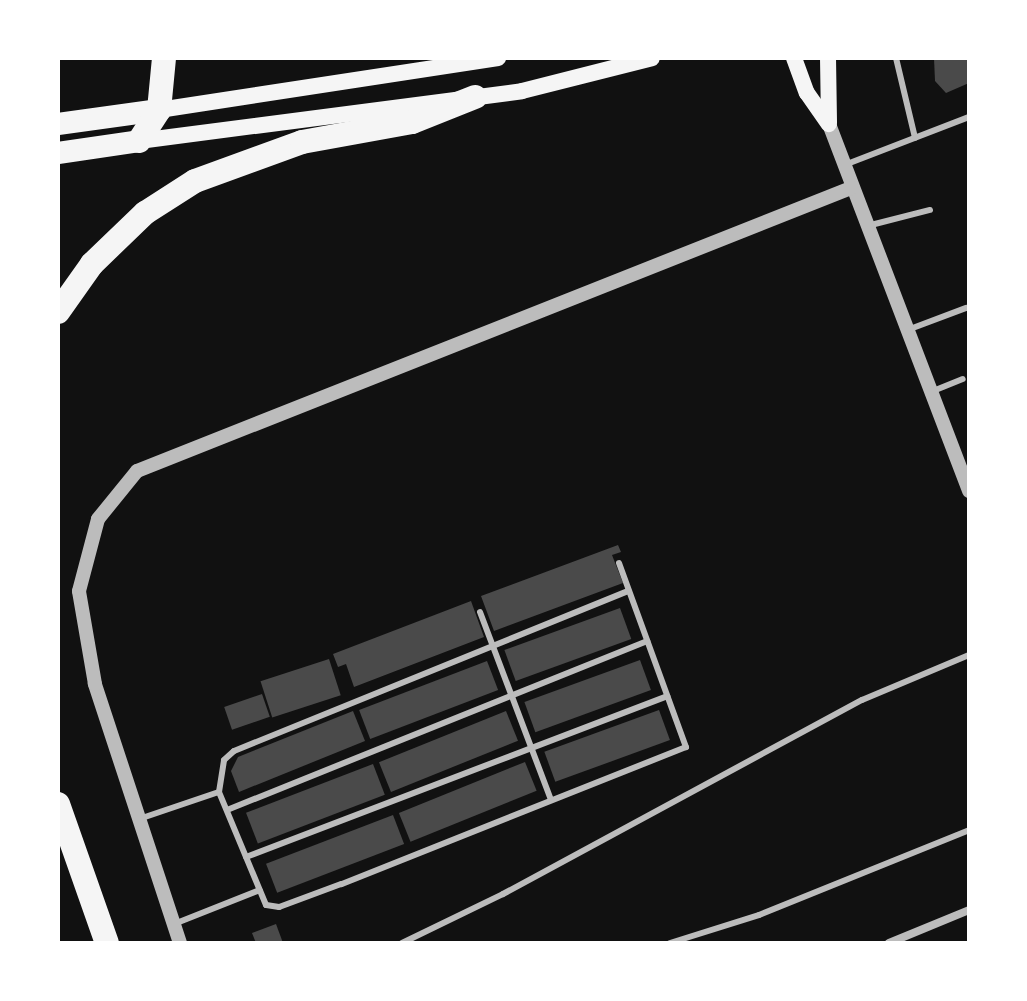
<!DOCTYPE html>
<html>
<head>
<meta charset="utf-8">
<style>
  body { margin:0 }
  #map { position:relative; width:1027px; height:1001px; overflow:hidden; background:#111; font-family:Helvetica,sans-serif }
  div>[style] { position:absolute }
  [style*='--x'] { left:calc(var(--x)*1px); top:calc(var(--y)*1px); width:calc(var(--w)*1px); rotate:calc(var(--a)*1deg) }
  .building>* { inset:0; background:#4a4a4a; transform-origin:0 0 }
  .service>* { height:6px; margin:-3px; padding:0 3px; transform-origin:3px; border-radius:3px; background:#bcbcbc }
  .minor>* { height:8px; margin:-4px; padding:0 4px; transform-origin:4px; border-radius:4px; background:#bcbcbc }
  .tertiary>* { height:14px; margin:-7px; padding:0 7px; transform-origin:7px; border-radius:7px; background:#bcbcbc }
  .secondary>* { height:16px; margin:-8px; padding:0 8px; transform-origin:8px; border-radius:8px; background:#f5f5f5 }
  .trunk>* { height:22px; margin:-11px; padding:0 11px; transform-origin:11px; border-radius:11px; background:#f5f5f5 }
  .motorway>* { height:24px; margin:-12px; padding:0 12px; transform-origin:12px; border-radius:12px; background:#f5f5f5 }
  span { translate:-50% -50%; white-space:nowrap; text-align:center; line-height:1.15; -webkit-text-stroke:8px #fff; paint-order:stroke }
  .frame { position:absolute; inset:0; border:60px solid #fff; pointer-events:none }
</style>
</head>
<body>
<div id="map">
  <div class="building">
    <i style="clip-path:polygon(934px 58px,969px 58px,969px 83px,946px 93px,935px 81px)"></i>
    <i style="clip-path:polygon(618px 545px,621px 552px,612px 555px,623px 583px,494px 631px,481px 596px)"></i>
    <i style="clip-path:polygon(471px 601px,484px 637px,354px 687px,346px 664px,338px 667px,333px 654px)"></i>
    <i style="left:620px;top:608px;width:33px;height:123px;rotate:70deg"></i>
    <i style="left:329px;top:659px;width:38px;height:72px;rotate:72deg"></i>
    <i style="left:640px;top:660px;width:32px;height:123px;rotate:70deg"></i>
    <i style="left:487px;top:661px;width:31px;height:137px;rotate:69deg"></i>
    <i style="left:262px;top:694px;width:24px;height:40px;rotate:71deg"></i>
    <i style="left:659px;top:710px;width:32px;height:122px;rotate:70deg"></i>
    <i style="clip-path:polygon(353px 711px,365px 741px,239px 792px,231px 771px,238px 757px)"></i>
    <i style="left:506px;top:711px;width:32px;height:137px;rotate:68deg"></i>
    <i style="left:525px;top:762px;width:31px;height:136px;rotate:68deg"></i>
    <i style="left:373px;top:764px;width:33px;height:136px;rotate:69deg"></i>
    <i style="left:393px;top:815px;width:31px;height:136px;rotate:69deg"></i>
    <i style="clip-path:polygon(276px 924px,283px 943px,256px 943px,252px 933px)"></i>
  </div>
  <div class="service">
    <i style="--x:896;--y:58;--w:82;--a:76.6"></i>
    <i style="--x:847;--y:164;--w:131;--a:-21.1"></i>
    <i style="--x:867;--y:226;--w:65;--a:-14.3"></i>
    <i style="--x:910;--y:329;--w:60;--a:-20.6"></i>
    <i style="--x:933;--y:391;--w:32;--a:-22"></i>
    <i style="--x:619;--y:563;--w:196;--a:70"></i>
    <i style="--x:686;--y:747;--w:371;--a:158.3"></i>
    <i style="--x:341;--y:884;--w:66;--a:159.6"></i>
    <i style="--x:279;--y:907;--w:13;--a:-171"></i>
    <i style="--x:266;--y:905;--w:122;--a:-112.6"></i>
    <i style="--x:219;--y:792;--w:32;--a:-81"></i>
    <i style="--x:224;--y:760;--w:13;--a:-42"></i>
    <i style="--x:234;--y:751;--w:425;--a:-22.1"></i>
    <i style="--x:480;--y:612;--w:201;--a:69.3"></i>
    <i style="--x:227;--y:810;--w:453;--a:-21.9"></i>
    <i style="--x:142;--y:818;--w:81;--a:-18.7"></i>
    <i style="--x:246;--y:857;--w:451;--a:-20.9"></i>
    <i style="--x:174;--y:924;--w:92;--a:-21.6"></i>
    <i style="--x:402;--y:943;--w:112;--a:-25.9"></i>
    <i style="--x:503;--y:894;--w:408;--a:-28.4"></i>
    <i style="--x:862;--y:700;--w:116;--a:-22.8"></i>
    <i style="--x:670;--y:943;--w:93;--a:-17.5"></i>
    <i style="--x:759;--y:915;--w:227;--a:-22"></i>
  </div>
  <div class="minor">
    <i style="--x:889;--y:943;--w:87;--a:-22.4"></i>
  </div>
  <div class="tertiary">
    <i style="--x:829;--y:124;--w:393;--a:69.1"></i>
    <i style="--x:180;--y:943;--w:273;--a:-108.2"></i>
    <i style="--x:95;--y:684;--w:94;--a:-99.8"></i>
    <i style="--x:79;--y:591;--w:74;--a:-75.2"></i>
    <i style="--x:98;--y:519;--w:62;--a:-50.9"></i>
    <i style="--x:137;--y:471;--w:768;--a:-21.62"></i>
  </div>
  <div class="secondary">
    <i style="--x:794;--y:58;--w:37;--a:70"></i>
    <i style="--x:807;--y:93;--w:38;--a:55"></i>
    <i style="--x:828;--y:58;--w:65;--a:89.1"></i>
    <i style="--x:159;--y:110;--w:343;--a:-8.7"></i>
    <i style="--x:139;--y:141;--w:386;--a:-7.4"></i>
    <i style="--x:522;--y:91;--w:134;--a:-14.2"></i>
  </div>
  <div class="trunk">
    <i style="--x:58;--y:124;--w:102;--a:-7.9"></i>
    <i style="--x:58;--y:153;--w:82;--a:-8.4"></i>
  </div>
  <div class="motorway">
    <i style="--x:139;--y:141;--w:37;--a:-57"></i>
    <i style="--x:159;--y:110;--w:52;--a:-84.5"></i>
    <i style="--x:58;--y:312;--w:59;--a:-54.7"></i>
    <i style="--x:92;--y:264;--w:74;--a:-43.9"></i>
    <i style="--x:145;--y:213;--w:59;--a:-32.6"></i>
    <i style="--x:195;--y:181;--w:114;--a:-20"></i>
    <i style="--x:302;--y:142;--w:112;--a:-10.3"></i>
    <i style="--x:412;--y:122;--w:68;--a:-21.6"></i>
    <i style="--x:58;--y:804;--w:147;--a:70.6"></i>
  </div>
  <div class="frame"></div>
</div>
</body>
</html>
